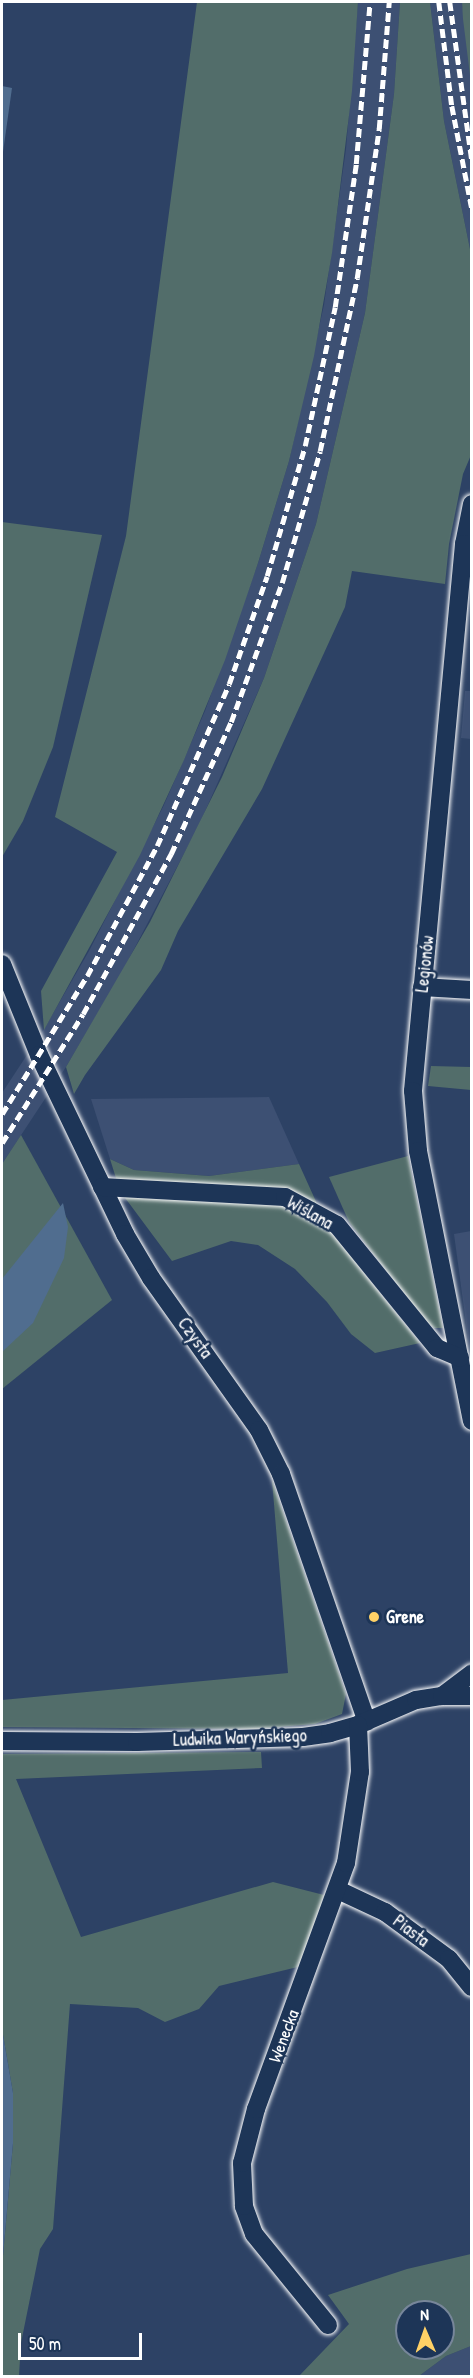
<!DOCTYPE html>
<html>
<head>
<meta charset="utf-8">
<style>
  body { margin:0 }
  #map { position:relative; width:473px; height:2378px; overflow:hidden; background:#2d4265; font-family:"Patrick Hand",sans-serif }
  div>[style] { position:absolute }
  [style*='--x'] { left:calc(var(--x)*1px); top:calc(var(--y)*1px); width:calc(var(--w)*1px); rotate:calc(var(--a)*1deg) }
  .built>* { inset:0; background:#3d5073 }
  .green>* { inset:0; background:#526d6a }
  .water>* { inset:0; background:#506d8f }
  .roads { filter:drop-shadow(0 0 2px #fff) drop-shadow(0 0 2px #fff) }
  .minor>* { height:18px; margin:-9px; padding:0 9px; transform-origin:9px; border-radius:9px; background:#1d3557 }
  .rail>* { height:4.5px; margin-top:-2.25px; transform-origin:0; background:repeating-linear-gradient(90deg,#fff 0 9px,transparent 0 13.5px) }
  .dots>* { width:16px; height:16px; translate:-50% -50%; box-sizing:border-box; border:3px solid #1d3557; border-radius:50% }
  span { translate:-50% -50%; white-space:nowrap; text-align:center; line-height:1.15; -webkit-text-stroke:5px #1d3557; paint-order:stroke }
  .street-label { font-size:18px; color:#fff }
  .poi-label { font-size:18px; color:#fff; font-weight:700 }
  .left { translate:0 -50%; text-align:left }
  .frame { position:absolute; inset:0; border:3px solid #fff; pointer-events:none }
  .north { position:absolute; left:395px; top:2300px; width:60px; height:60px; box-sizing:border-box; background:#1d3557; border:2px solid #77869a; border-radius:50%; rotate:358deg; font-size:16px; font-weight:700; line-height:24px; text-align:center; color:#fff }
  .north::after { content:''; display:block; margin:auto; width:21px; height:27px; background:#ffd166; clip-path:polygon(50% 0,100% 100%,50% 72%,0 100%) }
  .scale { position:absolute; left:18px; top:2333px; width:124px; height:27px; box-sizing:border-box; border:3px solid #fff; border-top:0; padding-left:8px; font-size:18px; line-height:21px; white-space:nowrap; color:#fff; -webkit-text-stroke:4px #1d3557; paint-order:stroke }
</style>
</head>
<body>
<div id="map">
  <div class="built">
    <i style="clip-path:polygon(358px 2px,400px 2px,394px 94px,365px 313px,316px 524px,264px 678px,199px 825px,122px 972px,66px 1067px,2px 1164px,2px 1093px,44px 1029px,89px 951px,163px 807px,205px 711px,258px 563px,289px 461px,324px 305px,346px 149px)"></i>
    <i style="clip-path:polygon(430px 2px,462px 2px,472px 83px,471px 254px,444px 121px)"></i>
    <i style="clip-path:polygon(465px 691px,471px 691px,471px 739px,461px 738px)"></i>
    <i style="clip-path:polygon(269px 1097px,299px 1164px,209px 1176px,134px 1170px,110px 1159px,91px 1099px)"></i>
    <i style="clip-path:polygon(471px 1231px,472px 1231px,471px 1360px,454px 1234px)"></i>
    <i style="clip-path:polygon(471px 2346px,471px 2376px,419px 2376px,446px 2356px)"></i>
  </div>
  <div class="green">
    <i style="clip-path:polygon(197px 2px,358px 2px,352px 91px,332px 253px,314px 356px,289px 461px,258px 563px,225px 660px,184px 760px,140px 855px,44px 1030px,41px 991px,117px 852px,55px 817px,126px 536px)"></i>
    <i style="clip-path:polygon(400px 2px,430px 2px,444px 121px,471px 254px,471px 455px,463px 474px,449px 544px,445px 584px,352px 571px,345px 607px,262px 789px,178px 931px,161px 970px,85px 1075px,74px 1094px,66px 1067px,150px 922px,222px 777px,264px 678px,316px 524px,365px 313px,394px 94px)"></i>
    <i style="clip-path:polygon(462px 2px,471px 2px,471px 83px,463px 19px)"></i>
    <i style="clip-path:polygon(2px 522px,102px 535px,53px 747px,23px 821px,2px 857px)"></i>
    <i style="clip-path:polygon(431px 1066px,471px 1067px,471px 1090px,428px 1086px)"></i>
    <i style="clip-path:polygon(21px 1135px,112px 1300px,2px 1389px,2px 1164px)"></i>
    <i style="clip-path:polygon(408px 1156px,443px 1328px,434px 1328px,425px 1321px,349px 1222px,329px 1177px)"></i>
    <i style="clip-path:polygon(110px 1159px,134px 1170px,209px 1176px,299px 1164px,328px 1228px,420px 1343px,375px 1353px,351px 1334px,327px 1302px,295px 1269px,258px 1245px,231px 1241px,172px 1261px,120px 1191px)"></i>
    <i style="clip-path:polygon(272px 1480px,346px 1694px,342px 1714px,315px 1724px,254px 1729px,2px 1727px,2px 1700px,288px 1673px)"></i>
    <i style="clip-path:polygon(261px 1752px,262px 1768px,16px 1779px,81px 1937px,273px 1882px,324px 1895px,302px 1966px,219px 1986px,199px 2009px,165px 2022px,138px 2008px,70px 2004px,53px 2229px,40px 2249px,21px 2343px,19px 2376px,2px 2376px,2px 2267px,13px 2143px,13px 2093px,2px 2029px,2px 1754px)"></i>
    <i style="clip-path:polygon(evenodd,471px 2254px,471px 2346px,446px 2356px,419px 2376px,299px 2376px,349px 2324px,328px 2295px,407px 2269px,471px 2254px,407px 2312px,443px 2312px,443px 2348px,407px 2348px,407px 2312px)"></i>
  </div>
  <div class="water">
    <i style="clip-path:polygon(2px 86px,12px 88px,2px 159px)"></i>
    <i style="clip-path:polygon(63px 1203px,68px 1227px,64px 1258px,33px 1323px,2px 1352px,2px 1279px)"></i>
    <i style="clip-path:polygon(2px 2029px,13px 2093px,13px 2143px,2px 2267px)"></i>
  </div>
  <div class="roads">
    <div class="minor">
      <i style="--x:472;--y:504;--w:41;--a:101.3"></i>
      <i style="--x:464;--y:544;--w:549;--a:95.33"></i>
      <i style="--x:413;--y:1091;--w:60;--a:85.2"></i>
      <i style="--x:418;--y:1151;--w:275;--a:78.7"></i>
      <i style="--x:2;--y:964;--w:98;--a:67.9"></i>
      <i style="--x:39;--y:1055;--w:199;--a:64.3"></i>
      <i style="--x:125;--y:1234;--w:51;--a:59.4"></i>
      <i style="--x:151;--y:1278;--w:186;--a:54.6"></i>
      <i style="--x:259;--y:1430;--w:49;--a:63.4"></i>
      <i style="--x:281;--y:1474;--w:262;--a:70.9"></i>
      <i style="--x:422;--y:987;--w:50;--a:3.4"></i>
      <i style="--x:102;--y:1187;--w:183;--a:3.1"></i>
      <i style="--x:285;--y:1197;--w:59;--a:28.3"></i>
      <i style="--x:337;--y:1225;--w:159;--a:50.9"></i>
      <i style="--x:437;--y:1348;--w:25;--a:23"></i>
      <i style="--x:442;--y:1696;--w:38;--a:-37"></i>
      <i style="--x:2;--y:1741;--w:135;--a:0.4"></i>
      <i style="--x:137;--y:1742;--w:166;--a:-1.7"></i>
      <i style="--x:303;--y:1737;--w:27;--a:-8"></i>
      <i style="--x:330;--y:1733;--w:29;--a:-16"></i>
      <i style="--x:358;--y:1725;--w:63;--a:-23.3"></i>
      <i style="--x:416;--y:1700;--w:26;--a:-9"></i>
      <i style="--x:442;--y:1696;--w:30;--a:0"></i>
      <i style="--x:338;--y:1890;--w:52;--a:25.1"></i>
      <i style="--x:385;--y:1912;--w:79;--a:36.3"></i>
      <i style="--x:449;--y:1959;--w:36;--a:51"></i>
      <i style="--x:328;--y:2325;--w:117;--a:-129.1"></i>
      <i style="--x:254;--y:2234;--w:30;--a:-110"></i>
      <i style="--x:244;--y:2206;--w:43;--a:-92.7"></i>
      <i style="--x:242;--y:2163;--w:56;--a:-75.5"></i>
      <i style="--x:256;--y:2109;--w:262;--a:-69.9"></i>
      <i style="--x:346;--y:1863;--w:92;--a:-81.3"></i>
      <i style="--x:360;--y:1772;--w:47;--a:-92.4"></i>
    </div>
  </div>
  <div class="rail">
    <i style="--x:439;--y:2;--w:105;--a:82.9"></i>
    <i style="--x:452;--y:106;--w:105;--a:79"></i>
    <i style="--x:450;--y:2;--w:160;--a:82.1"></i>
    <i style="--x:2;--y:1114;--w:162;--a:-58.4"></i>
    <i style="--x:87;--y:976;--w:148;--a:-61.7"></i>
    <i style="--x:157;--y:846;--w:177;--a:-66"></i>
    <i style="--x:229;--y:684;--w:114;--a:-70.6"></i>
    <i style="--x:267;--y:576;--w:135;--a:-73.7"></i>
    <i style="--x:305;--y:446;--w:142;--a:-77.8"></i>
    <i style="--x:335;--y:307;--w:145;--a:-81.6"></i>
    <i style="--x:356;--y:164;--w:163;--a:-85.1"></i>
    <i style="--x:2;--y:1143;--w:152;--a:-57.9"></i>
    <i style="--x:83;--y:1014;--w:183;--a:-61.2"></i>
    <i style="--x:171;--y:854;--w:145;--a:-65.6"></i>
    <i style="--x:231;--y:722;--w:148;--a:-69.9"></i>
    <i style="--x:282;--y:583;--w:137;--a:-73.9"></i>
    <i style="--x:320;--y:451;--w:177;--a:-77.9"></i>
    <i style="--x:357;--y:278;--w:151;--a:-81.6"></i>
    <i style="--x:379;--y:129;--w:127;--a:-85.5"></i>
  </div>
  <div class="dots">
    <i style="left:374px;top:1617px;background:#ffd166"></i>
  </div>
  <div class="street-label">
    <span style="left:425px;top:964px;rotate:-84deg">Legionów</span>
    <span style="left:310px;top:1213px;rotate:29deg">Wiślana</span>
    <span style="left:195px;top:1338px;rotate:54deg">Czysta</span>
    <span style="left:240px;top:1738px;rotate:-2deg">Ludwika Waryńskiego</span>
    <span style="left:411px;top:1931px;rotate:37deg">Piasta</span>
    <span style="left:284px;top:2036px;rotate:-69deg">Wenecka</span>
  </div>
  <div class="poi-label">
    <span class="left" style="left:386px;top:1617px">Grene</span>
  </div>
  <div class="frame"></div>
  <div class="north">N</div>
  <div class="scale">50 m</div>
</div>
</body>
</html>
